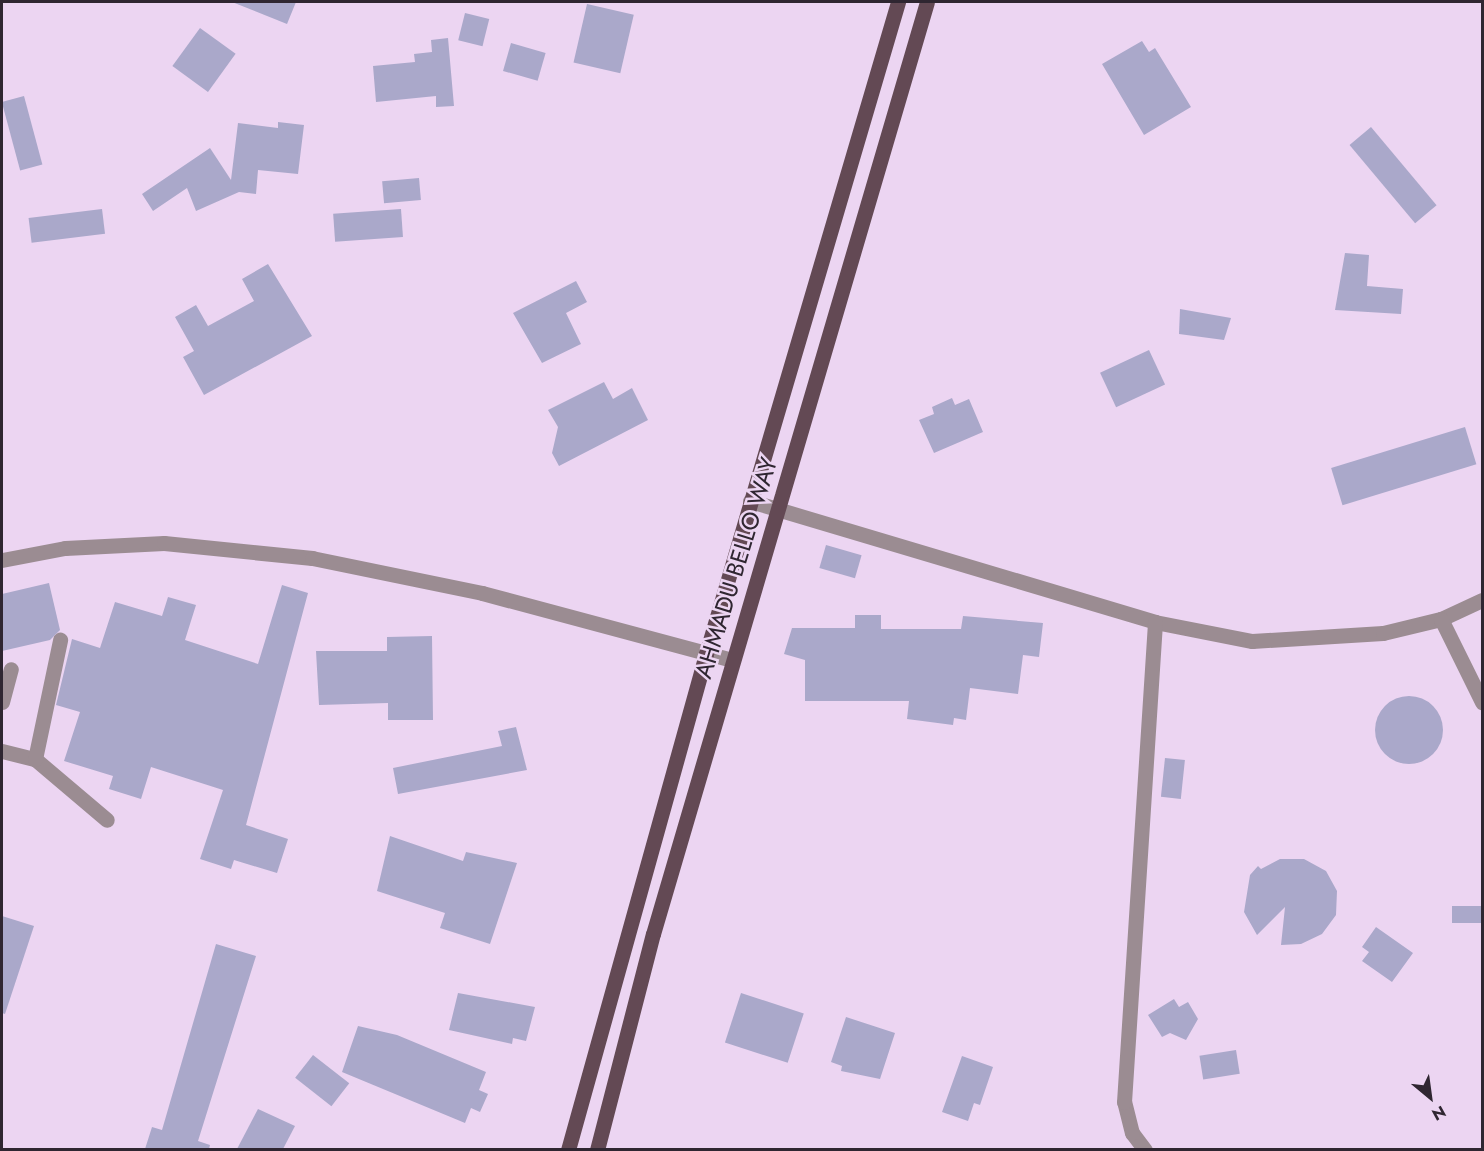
<!DOCTYPE html>
<html>
<head>
<meta charset="utf-8">
<style>
  body { margin:0 }
  #map { position:relative; width:1484px; height:1151px; overflow:hidden; background:#ecd5f2; font-family:Jost,sans-serif }
  div>[style] { position:absolute }
  [style*='--x'] { left:calc(var(--x)*1px); top:calc(var(--y)*1px); width:calc(var(--w)*1px); rotate:calc(var(--a)*1deg) }
  .building>* { inset:0; background:#aaa8ca; transform-origin:0 0 }
  .round { border-radius:50% }
  .minor>* { height:15px; margin:-7.5px; padding:0 7.5px; transform-origin:7.5px; border-radius:7.5px; background:#9b8c92 }
  .major>* { height:15px; margin:-7.5px; padding:0 7.5px; transform-origin:7.5px; border-radius:7.5px; background:#634954 }
  span { translate:-50% -50%; white-space:nowrap; text-align:center; line-height:1.15; -webkit-text-stroke:5px #ecd5f2; paint-order:stroke }
  .street-label { font-size:24px; color:#2f2631 }
  .frame { position:absolute; inset:0; border:3px solid #2f2631; pointer-events:none }
  .north { position:absolute; left:1400px; top:1067px; width:60px; height:60px; -webkit-text-stroke:4px #ecd5f2; paint-order:stroke; rotate:151deg; font-size:16px; font-weight:700; line-height:24px; text-align:center; color:#2f2631 }
  .north::after { content:''; display:block; margin:auto; width:21px; height:27px; background:#2f2631; clip-path:polygon(50% 0,100% 100%,50% 72%,0 100%) }
</style>
</head>
<body>
<div id="map">
  <div class="building">
    <i style="clip-path:polygon(232px 2px,296px 2px,287px 24px)"></i>
    <i style="left:587px;top:4px;width:48px;height:60px;rotate:13deg"></i>
    <i style="left:465px;top:13px;width:25px;height:28px;rotate:14deg"></i>
    <i style="left:200px;top:28px;width:44px;height:47px;rotate:36deg"></i>
    <i style="clip-path:polygon(448px 38px,454px 106px,436px 107px,436px 96px,376px 102px,373px 66px,415px 62px,414px 54px,432px 52px,431px 40px)"></i>
    <i style="clip-path:polygon(1142px 41px,1149px 52px,1155px 48px,1191px 107px,1144px 135px,1102px 64px)"></i>
    <i style="left:511px;top:43px;width:36px;height:29px;rotate:16deg"></i>
    <i style="left:24px;top:96px;width:71px;height:23px;rotate:75deg"></i>
    <i style="clip-path:polygon(278px 122px,304px 125px,298px 174px,258px 170px,256px 194px,239px 192px,196px 211px,187px 188px,153px 211px,142px 194px,210px 148px,231px 180px,238px 123px,278px 128px)"></i>
    <i style="left:1371px;top:127px;width:102px;height:28px;rotate:50deg"></i>
    <i style="left:419px;top:178px;width:22px;height:37px;rotate:85deg"></i>
    <i style="left:102px;top:209px;width:25px;height:74px;rotate:83deg"></i>
    <i style="left:401px;top:209px;width:28px;height:68px;rotate:86deg"></i>
    <i style="clip-path:polygon(1345px 253px,1369px 255px,1367px 286px,1403px 289px,1401px 314px,1335px 310px)"></i>
    <i style="clip-path:polygon(268px 264px,312px 336px,204px 395px,183px 357px,194px 351px,175px 317px,196px 305px,208px 326px,254px 301px,242px 279px)"></i>
    <i style="clip-path:polygon(576px 281px,587px 302px,566px 313px,581px 344px,542px 363px,513px 313px)"></i>
    <i style="clip-path:polygon(1180px 309px,1231px 318px,1224px 340px,1179px 334px)"></i>
    <i style="left:1149px;top:350px;width:38px;height:54px;rotate:65deg"></i>
    <i style="clip-path:polygon(604px 382px,613px 399px,632px 388px,648px 420px,559px 466px,552px 453px,558px 427px,548px 410px)"></i>
    <i style="clip-path:polygon(952px 398px,955px 405px,969px 399px,983px 432px,934px 453px,919px 420px,934px 414px,932px 407px)"></i>
    <i style="left:1465px;top:427px;width:39px;height:140px;rotate:73deg"></i>
    <i style="left:826px;top:545px;width:37px;height:24px;rotate:16deg"></i>
    <i style="clip-path:polygon(49px 583px,60px 630px,50px 640px,2px 651px,2px 594px)"></i>
    <i style="clip-path:polygon(282px 585px,308px 593px,246px 825px,288px 839px,277px 873px,234px 860px,231px 869px,200px 859px,223px 790px,151px 767px,141px 799px,109px 789px,113px 776px,64px 761px,80px 712px,56px 705px,72px 639px,100px 648px,115px 602px,162px 616px,168px 597px,196px 605px,185px 640px,258px 664px)"></i>
    <i style="clip-path:polygon(855px 615px,881px 615px,881px 629px,961px 629px,963px 616px,1043px 623px,1039px 657px,1023px 655px,1018px 694px,970px 688px,966px 720px,954px 718px,953px 725px,907px 719px,909px 701px,805px 701px,805px 660px,784px 654px,792px 628px,855px 628px)"></i>
    <i style="clip-path:polygon(432px 636px,433px 720px,388px 720px,388px 703px,319px 705px,316px 651px,387px 651px,387px 637px)"></i>
    <i class="round" style="left:1375px;top:696px;width:68px;height:68px"></i>
    <i style="clip-path:polygon(516px 727px,527px 770px,398px 794px,393px 768px,502px 746px,498px 731px)"></i>
    <i style="left:1165px;top:758px;width:20px;height:39px;rotate:6deg"></i>
    <i style="clip-path:polygon(390px 836px,463px 861px,466px 852px,517px 863px,490px 944px,440px 928px,445px 913px,377px 891px)"></i>
    <i style="clip-path:polygon(1280px 859px,1304px 859px,1326px 871px,1337px 891px,1336px 915px,1322px 934px,1301px 944px,1281px 945px,1285px 907px,1257px 935px,1244px 912px,1250px 875px,1258px 866px,1261px 869px)"></i>
    <i style="left:1452px;top:906px;width:30px;height:17px"></i>
    <i style="clip-path:polygon(2px 916px,34px 926px,5px 1014px,2px 1013px)"></i>
    <i style="clip-path:polygon(1376px 927px,1413px 953px,1392px 982px,1362px 961px,1369px 952px,1362px 947px)"></i>
    <i style="clip-path:polygon(216px 944px,256px 956px,198px 1141px,210px 1145px,209px 1149px,145px 1149px,152px 1127px,162px 1130px)"></i>
    <i style="clip-path:polygon(458px 993px,535px 1007px,526px 1041px,513px 1038px,512px 1044px,449px 1030px)"></i>
    <i style="left:741px;top:993px;width:66px;height:52px;rotate:18deg"></i>
    <i style="clip-path:polygon(1174px 999px,1179px 1007px,1188px 1002px,1198px 1019px,1186px 1040px,1170px 1033px,1162px 1037px,1148px 1015px)"></i>
    <i style="clip-path:polygon(846px 1017px,895px 1033px,880px 1079px,841px 1071px,842px 1066px,831px 1062px)"></i>
    <i style="clip-path:polygon(358px 1026px,397px 1035px,486px 1072px,479px 1090px,488px 1094px,480px 1112px,471px 1108px,465px 1123px,342px 1072px)"></i>
    <i style="left:1236px;top:1050px;width:24px;height:37px;rotate:81deg"></i>
    <i style="left:313px;top:1055px;width:46px;height:29px;rotate:38deg"></i>
    <i style="clip-path:polygon(962px 1056px,993px 1067px,980px 1105px,974px 1103px,968px 1121px,942px 1112px)"></i>
    <i style="clip-path:polygon(258px 1109px,295px 1126px,283px 1149px,237px 1149px)"></i>
  </div>
  <div class="minor">
    <i style="--x:750;--y:501;--w:423;--a:16.6"></i>
    <i style="--x:1155;--y:622;--w:99;--a:11.1"></i>
    <i style="--x:1252;--y:641;--w:131;--a:-3.5"></i>
    <i style="--x:1383;--y:633;--w:60;--a:-13.6"></i>
    <i style="--x:1441;--y:619;--w:45;--a:-24.9"></i>
    <i style="--x:2;--y:560;--w:64;--a:-10.8"></i>
    <i style="--x:65;--y:548;--w:99;--a:-2.9"></i>
    <i style="--x:164;--y:543;--w:149;--a:5.8"></i>
    <i style="--x:312;--y:558;--w:174;--a:11.6"></i>
    <i style="--x:482;--y:593;--w:259;--a:15"></i>
    <i style="--x:1441;--y:619;--w:93;--a:63.7"></i>
    <i style="--x:2;--y:702;--w:34;--a:-75"></i>
    <i style="--x:2;--y:751;--w:34;--a:14"></i>
    <i style="--x:35;--y:759;--w:94;--a:40.3"></i>
    <i style="--x:35;--y:759;--w:122;--a:-78.1"></i>
    <i style="--x:1145;--y:1150;--w:21;--a:-127"></i>
    <i style="--x:1132;--y:1133;--w:32;--a:-104"></i>
    <i style="--x:1124;--y:1102;--w:481;--a:-86.3"></i>
  </div>
  <div class="major">
    <i style="--x:568;--y:1150;--w:515;--a:-74.45"></i>
    <i style="--x:706;--y:654;--w:680;--a:-73.59"></i>
    <i style="--x:597;--y:1150;--w:223;--a:-75.5"></i>
    <i style="--x:653;--y:934;--w:971;--a:-73.62"></i>
  </div>
  <div class="street-label">
    <span style="left:736px;top:568px;rotate:-73deg">AHMADU BELLO WAY</span>
  </div>
  <div class="frame"></div>
  <div class="north">N</div>
</div>
</body>
</html>
